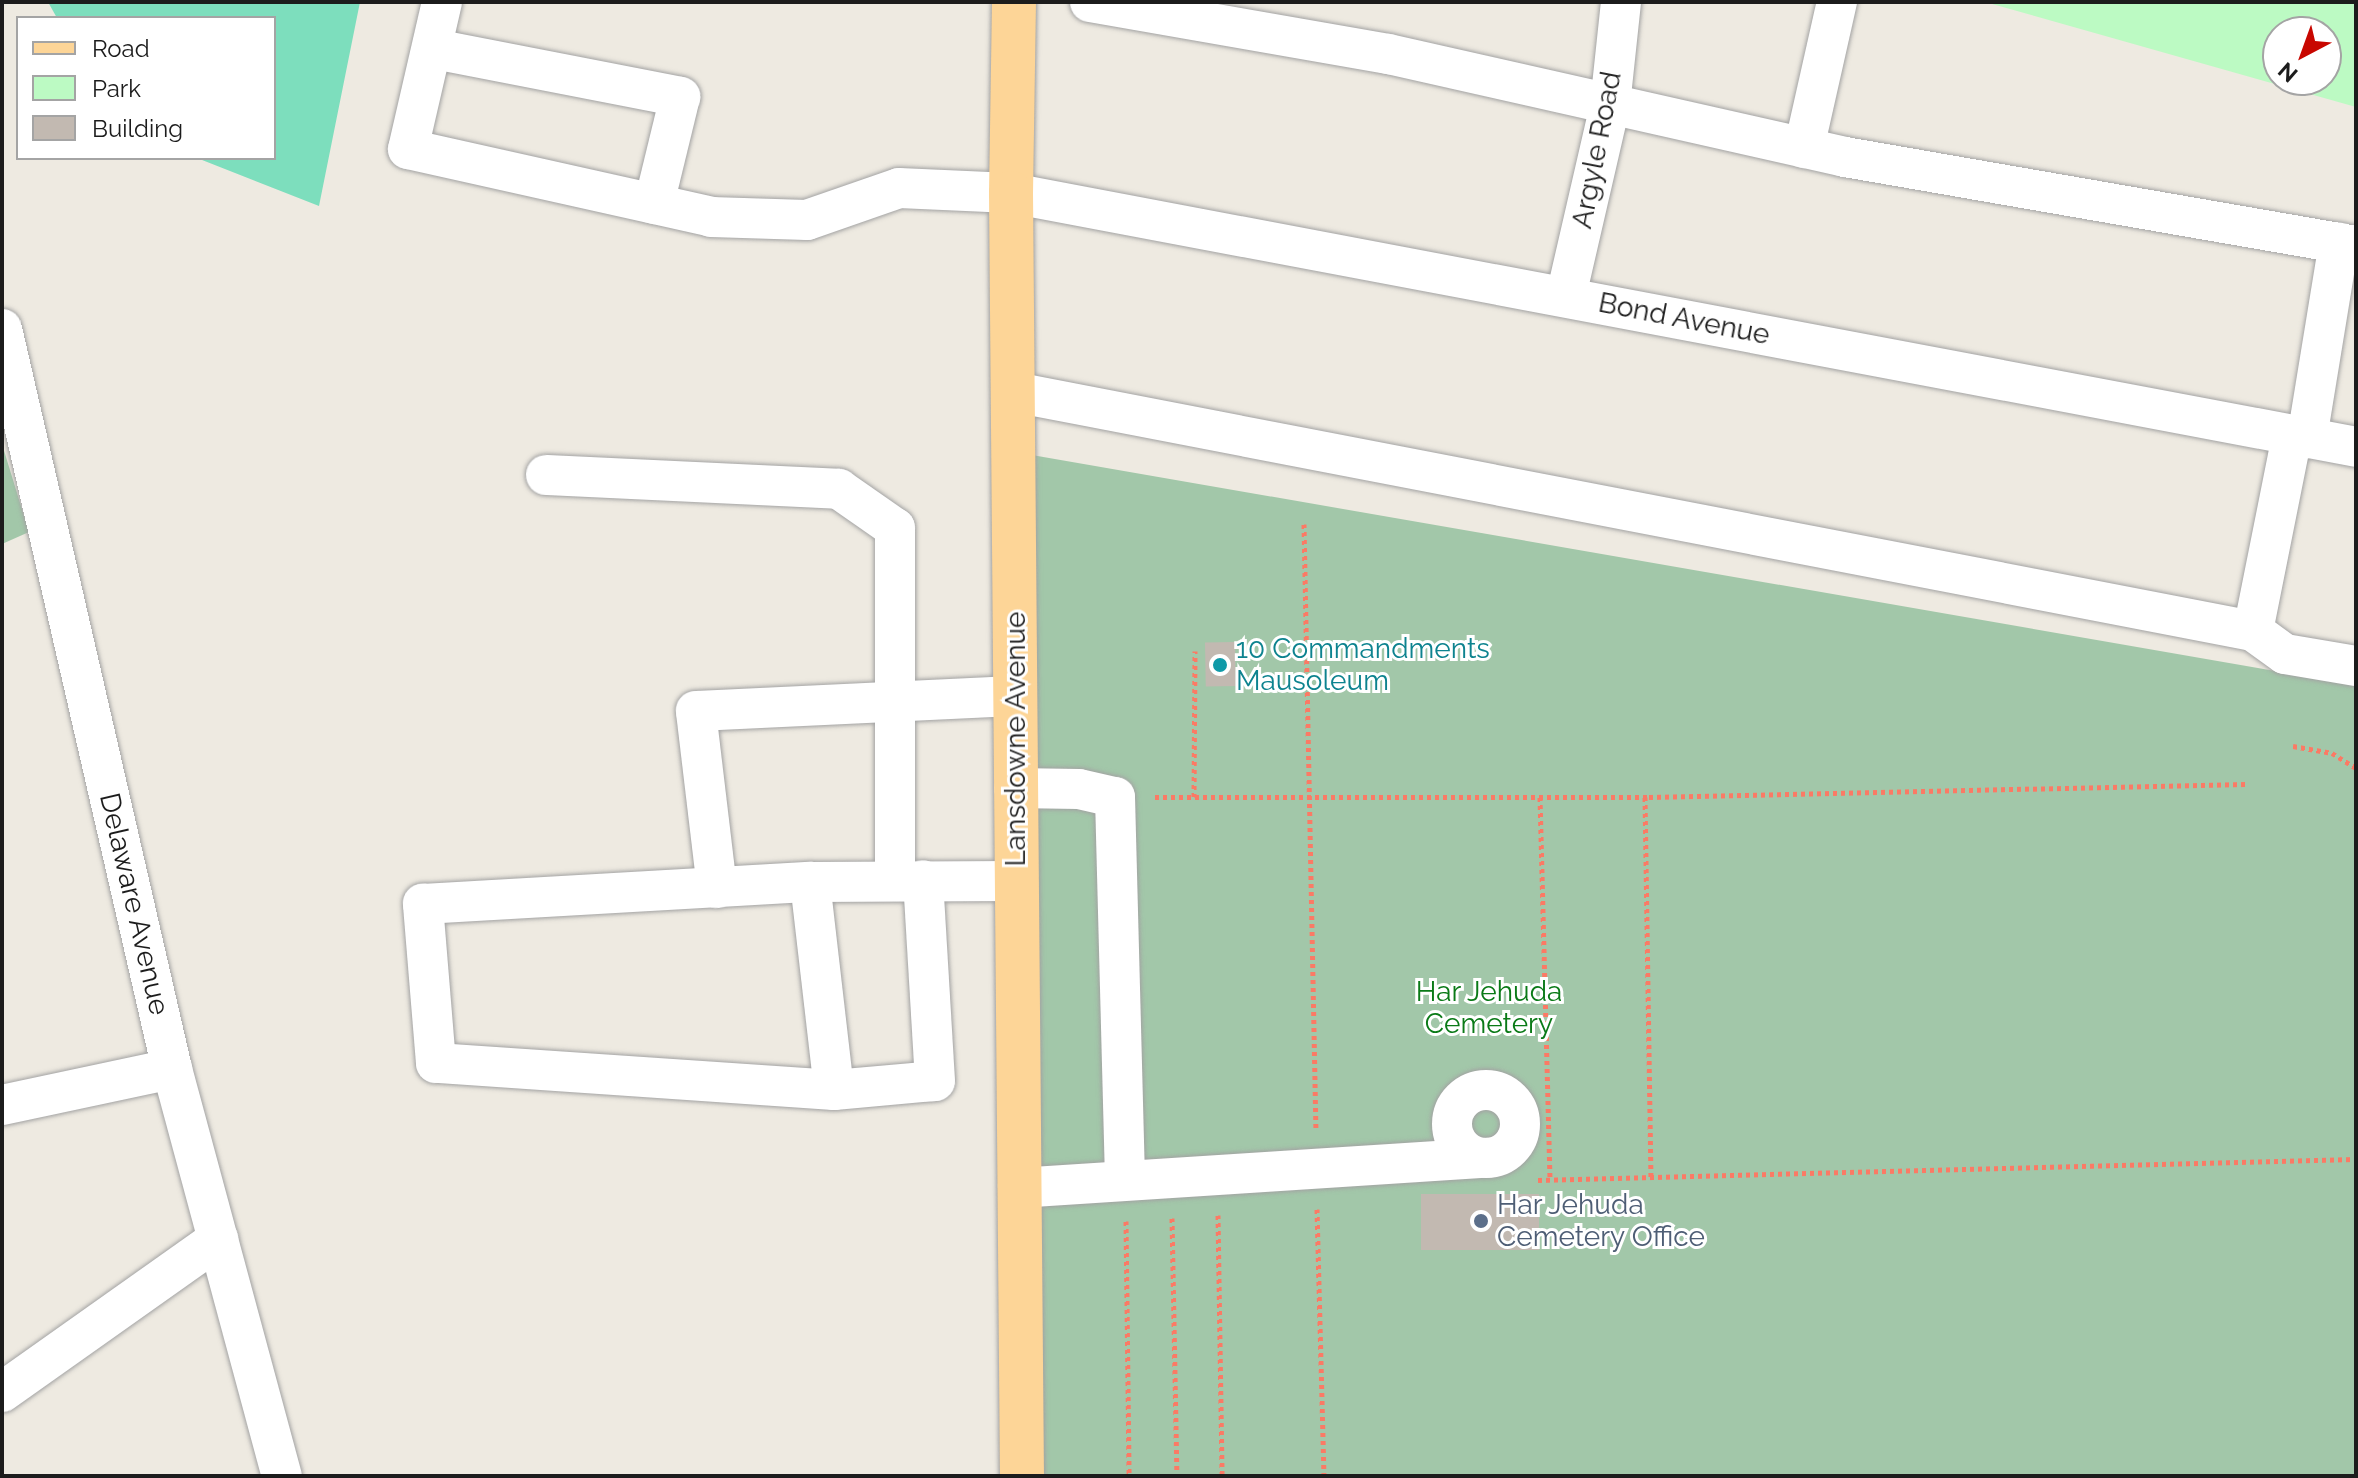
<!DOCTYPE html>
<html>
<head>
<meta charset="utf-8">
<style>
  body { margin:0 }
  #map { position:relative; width:2358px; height:1478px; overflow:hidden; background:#eeeae1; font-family:Raleway,sans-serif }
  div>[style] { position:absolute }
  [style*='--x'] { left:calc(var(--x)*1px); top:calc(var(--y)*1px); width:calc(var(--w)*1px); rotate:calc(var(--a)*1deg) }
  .cemetery>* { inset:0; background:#a2c7a9 }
  .park>* { inset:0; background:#bcfac3 }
  .pitch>* { inset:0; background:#7ddebd }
  .building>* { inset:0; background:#c2b9b1; transform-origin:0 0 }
  .path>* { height:5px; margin-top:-2.5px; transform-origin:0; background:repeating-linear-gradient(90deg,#fb7a65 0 4px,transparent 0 8px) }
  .roads { filter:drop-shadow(0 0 2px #a3a3a3) drop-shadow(0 0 2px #a3a3a3) }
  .minor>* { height:40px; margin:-20px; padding:0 20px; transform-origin:20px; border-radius:20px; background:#fff }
  .minor>.ring { margin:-20px; padding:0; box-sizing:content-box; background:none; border:40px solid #fff; border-radius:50% }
  .major>* { height:44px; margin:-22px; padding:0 22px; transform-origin:22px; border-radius:22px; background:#fdd597 }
  .dots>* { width:22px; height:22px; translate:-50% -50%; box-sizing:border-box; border:4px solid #fff; border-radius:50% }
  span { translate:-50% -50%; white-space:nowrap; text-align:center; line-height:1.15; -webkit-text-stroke:6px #fff; paint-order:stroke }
  .street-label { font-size:28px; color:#1c1c1c }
  .culture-label { font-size:28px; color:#0d838f }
  .left { translate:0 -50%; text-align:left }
  .park-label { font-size:28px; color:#0a7a17 }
  .service-label { font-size:28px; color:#4e5e75 }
  .frame { position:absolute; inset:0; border:4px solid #1c1c1c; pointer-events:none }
  .legend { position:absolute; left:16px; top:16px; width:260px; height:144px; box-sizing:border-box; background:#fff; border:2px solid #a4a4a4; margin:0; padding:10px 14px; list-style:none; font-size:24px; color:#1c1c1c }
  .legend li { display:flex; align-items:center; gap:16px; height:40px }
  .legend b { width:40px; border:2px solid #a4a4a4 }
  .north { position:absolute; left:2262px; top:16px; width:80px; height:80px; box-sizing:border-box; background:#fff; border:2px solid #a4a4a4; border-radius:50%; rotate:221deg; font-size:22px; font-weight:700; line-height:32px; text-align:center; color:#1c1c1c }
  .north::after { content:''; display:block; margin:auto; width:28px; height:36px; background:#c80700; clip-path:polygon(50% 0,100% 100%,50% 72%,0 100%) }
</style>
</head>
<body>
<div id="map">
  <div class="cemetery">
    <i style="clip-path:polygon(2px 444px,29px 532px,2px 544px)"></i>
    <i style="clip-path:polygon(1015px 452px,2356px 685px,2356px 1476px,1024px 1476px)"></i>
  </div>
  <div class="park">
    <i style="clip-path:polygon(evenodd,1985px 2px,2356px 2px,2356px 107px,1985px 2px,2278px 32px,2326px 32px,2326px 80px,2278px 80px,2278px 32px)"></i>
  </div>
  <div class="pitch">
    <i style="clip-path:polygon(48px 2px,360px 2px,319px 206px,197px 158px,274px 158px,274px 18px,57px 18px)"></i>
  </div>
  <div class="building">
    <i style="left:1235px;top:642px;width:44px;height:30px;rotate:89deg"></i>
    <i style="left:1421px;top:1194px;width:118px;height:56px"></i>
  </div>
  <div class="path">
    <i style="--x:1304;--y:524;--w:607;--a:88.87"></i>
    <i style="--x:2293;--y:746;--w:40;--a:10"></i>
    <i style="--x:2332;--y:753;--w:28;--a:32"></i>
    <i style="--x:1155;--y:797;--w:494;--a:0"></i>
    <i style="--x:1649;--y:797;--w:597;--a:-1.25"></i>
    <i style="--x:1194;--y:797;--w:146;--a:-89.6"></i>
    <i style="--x:1540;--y:797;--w:382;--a:88.5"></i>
    <i style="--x:1645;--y:797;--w:380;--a:89.1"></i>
    <i style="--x:1538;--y:1180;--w:818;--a:-1.47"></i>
    <i style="--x:1317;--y:1209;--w:267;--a:88.5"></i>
    <i style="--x:1218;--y:1215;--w:261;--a:89.1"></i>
    <i style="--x:1172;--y:1218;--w:258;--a:88.9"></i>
    <i style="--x:1126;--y:1221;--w:255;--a:89.3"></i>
  </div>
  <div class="roads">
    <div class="minor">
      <i style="--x:442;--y:2;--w:151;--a:103"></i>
      <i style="--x:408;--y:149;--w:311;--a:12.6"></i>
      <i style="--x:711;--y:217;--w:96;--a:1.8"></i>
      <i style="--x:807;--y:220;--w:97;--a:-19.2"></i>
      <i style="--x:899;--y:188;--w:112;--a:2.6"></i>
      <i style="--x:1011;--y:193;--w:1369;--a:10.69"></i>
      <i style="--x:1090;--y:2;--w:303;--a:9.9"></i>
      <i style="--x:1388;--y:54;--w:468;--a:12.7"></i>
      <i style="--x:1845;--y:157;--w:519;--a:9.88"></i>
      <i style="--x:434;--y:49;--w:251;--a:11"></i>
      <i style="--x:680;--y:97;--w:110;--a:103.7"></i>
      <i style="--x:1804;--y:148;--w:150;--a:-77.3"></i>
      <i style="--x:1566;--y:296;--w:196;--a:-77"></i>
      <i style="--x:1610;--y:105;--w:104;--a:-83.9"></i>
      <i style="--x:2;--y:329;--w:759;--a:77.06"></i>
      <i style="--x:172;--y:1069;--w:422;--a:74.9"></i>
      <i style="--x:1014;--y:392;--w:1262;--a:10.92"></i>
      <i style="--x:2253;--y:631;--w:200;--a:-78.7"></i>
      <i style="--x:2307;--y:438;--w:198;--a:-80.7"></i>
      <i style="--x:546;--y:475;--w:293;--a:2.7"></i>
      <i style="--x:839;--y:489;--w:68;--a:34.9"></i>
      <i style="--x:895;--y:528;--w:353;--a:90"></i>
      <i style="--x:2253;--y:631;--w:39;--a:36"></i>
      <i style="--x:2285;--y:654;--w:72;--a:9.6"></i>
      <i style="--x:1014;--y:788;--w:65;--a:0.9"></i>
      <i style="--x:1079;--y:789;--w:37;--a:13"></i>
      <i style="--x:1115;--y:797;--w:383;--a:88.5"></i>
      <i style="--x:810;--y:882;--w:209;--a:83.4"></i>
      <i style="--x:834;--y:1090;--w:101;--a:-5.1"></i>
      <i style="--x:935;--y:1081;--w:201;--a:-93.4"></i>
      <i style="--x:717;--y:888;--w:178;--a:-96.8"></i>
      <i style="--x:696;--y:711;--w:319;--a:-2.7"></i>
      <i style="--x:834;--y:1090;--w:399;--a:-176.1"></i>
      <i style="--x:436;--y:1063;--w:160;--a:-94.7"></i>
      <i style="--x:423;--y:904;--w:388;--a:-3.3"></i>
      <i style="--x:810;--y:882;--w:206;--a:-0.3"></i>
      <i class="ring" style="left:1452px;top:1090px;width:28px;height:28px"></i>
      <i style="--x:2;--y:1105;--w:174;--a:-12"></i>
      <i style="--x:1018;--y:1188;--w:470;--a:-3.7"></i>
      <i style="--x:2;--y:1392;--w:265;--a:-35.3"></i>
    </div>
    <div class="major">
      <i style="--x:1014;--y:2;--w:191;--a:90.9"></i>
      <i style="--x:1011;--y:193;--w:1283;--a:89.51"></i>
    </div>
  </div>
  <div class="dots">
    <i style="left:1220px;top:665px;background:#0f9aa8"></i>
    <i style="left:1481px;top:1221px;background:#5c6f8a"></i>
  </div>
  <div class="street-label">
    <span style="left:1597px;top:150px;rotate:-79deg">Argyle Road</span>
    <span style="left:1684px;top:319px;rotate:11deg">Bond Avenue</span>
    <span style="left:1016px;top:739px;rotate:-90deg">Lansdowne Avenue</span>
    <span style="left:134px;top:904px;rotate:77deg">Delaware Avenue</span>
  </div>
  <div class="culture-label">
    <span class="left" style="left:1236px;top:665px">10 Commandments<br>Mausoleum</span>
  </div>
  <div class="park-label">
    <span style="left:1489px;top:1008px">Har Jehuda<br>Cemetery</span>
  </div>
  <div class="service-label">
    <span class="left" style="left:1497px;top:1221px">Har Jehuda<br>Cemetery Office</span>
  </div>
  <div class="frame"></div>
  <ul class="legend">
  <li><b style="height:10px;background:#fdd597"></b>Road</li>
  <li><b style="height:22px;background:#bcfac3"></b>Park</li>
  <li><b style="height:22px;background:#c2b9b1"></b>Building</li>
  </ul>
  <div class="north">N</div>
</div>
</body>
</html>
